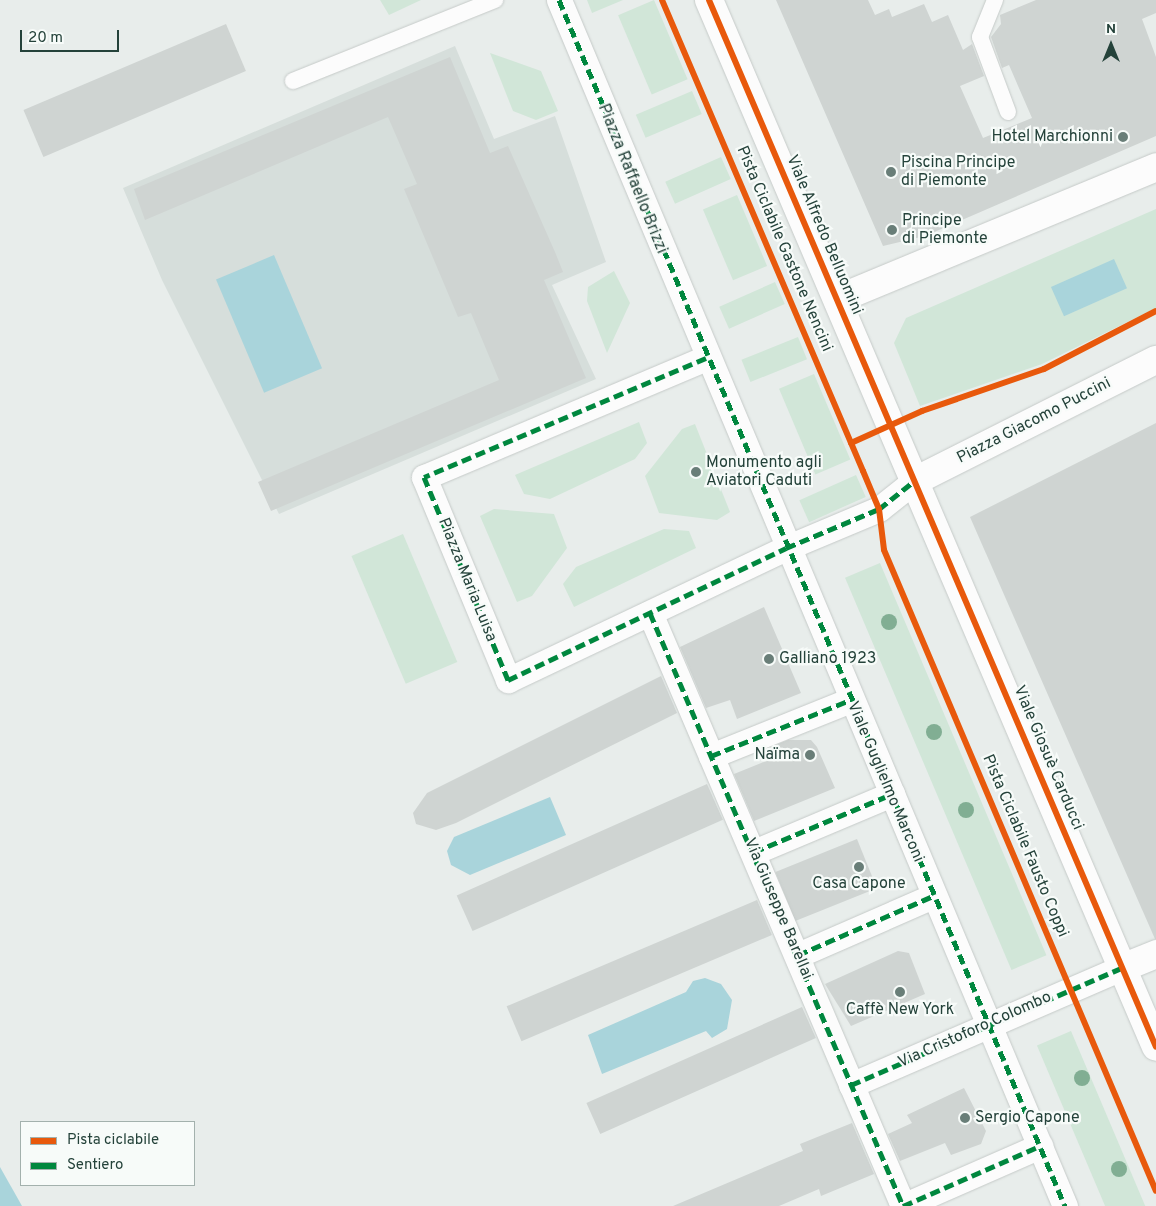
<!DOCTYPE html>
<html>
<head>
<meta charset="utf-8">
<style>
  body { margin:0 }
  #map { position:relative; width:1156px; height:1206px; overflow:hidden; background:#e8edeb; font-family:Overpass,sans-serif }
  div>[style] { position:absolute }
  [style*='--x'] { left:calc(var(--x)*1px); top:calc(var(--y)*1px); width:calc(var(--w)*1px); rotate:calc(var(--a)*1deg) }
  .built>* { inset:0; background:#d6dedb }
  .green>* { inset:0; background:#d1e6d8; transform-origin:0 0 }
  .water>* { inset:0; background:#a9d4db; transform-origin:0 0 }
  .building>* { inset:0; background:#cfd4d2; transform-origin:0 0 }
  .roads { filter:drop-shadow(0 0 1px #c5cac8) drop-shadow(0 0 1px #c5cac8) }
  .service>* { height:16px; margin:-8px; padding:0 8px; transform-origin:8px; border-radius:8px; background:#fcfcfc }
  .pedestrian>* { height:25px; margin:-12.5px; padding:0 12.5px; transform-origin:12.5px; border-radius:12.5px; background:#fcfcfc }
  .minor>* { height:28px; margin:-14px; padding:0 14px; transform-origin:14px; border-radius:14px; background:#fcfcfc }
  .tertiary>* { height:28px; margin:-14px; padding:0 14px; transform-origin:14px; border-radius:14px; background:#fcfcfc }
  .quiet>* { height:5px; margin-top:-2.5px; transform-origin:0; background:repeating-linear-gradient(90deg,#00873e 0 10px,transparent 0 15px) }
  .cycleway>* { height:6px; margin:-3px; padding:0 3px; transform-origin:3px; border-radius:3px; background:#e8590c }
  .trees>* { width:16px; height:16px; margin:-8px; border-radius:50%; background:#81ae93 }
  .dots>* { width:14px; height:14px; translate:-50% -50%; box-sizing:border-box; border:2px solid #f7fbf9; border-radius:50% }
  span { translate:-50% -50%; white-space:nowrap; text-align:center; line-height:1.15; -webkit-text-stroke:4.5px #f7fbf9; paint-order:stroke }
  .poi-label { font-size:16px; color:#24423a }
  .right { translate:-100% -50%; text-align:right }
  .left { translate:0 -50%; text-align:left }
  .street-label { font-size:16px; color:#24423a }
  .legend { position:absolute; left:20px; top:1121px; width:175px; height:65px; box-sizing:border-box; background:#f7fbf9; border:1px solid #a3b1ad; margin:0; padding:6px 9px; list-style:none; font-size:15px; color:#24423a }
  .legend li { display:flex; align-items:center; gap:10px; height:25px }
  .legend b { width:25px; border:1px solid #a3b1ad }
  .north { position:absolute; left:1086px; top:20px; width:50px; height:50px; -webkit-text-stroke:4px #f7fbf9; paint-order:stroke; rotate:0deg; font-size:14px; font-weight:700; line-height:20px; text-align:center; color:#24423a }
  .north::after { content:''; display:block; margin:auto; width:18px; height:22px; background:#24423a; clip-path:polygon(50% 0,100% 100%,50% 72%,0 100%) }
  .scale { position:absolute; left:20px; top:30px; width:99px; height:22px; box-sizing:border-box; border:2px solid #24423a; border-top:0; padding-left:6px; font-size:15px; line-height:18px; white-space:nowrap; color:#24423a; -webkit-text-stroke:4px #f7fbf9; paint-order:stroke }
</style>
</head>
<body>
<div id="map">
  <div class="built">
    <i style="clip-path:polygon(455px 46px,494px 139px,555px 116px,606px 262px,552px 285px,596px 379px,279px 514px,162px 280px,123px 188px)"></i>
  </div>
  <div class="green">
    <i style="clip-path:polygon(380px 0,421px 0,389px 15px)"></i>
    <i style="clip-path:polygon(587px 0,623px 0,592px 13px)"></i>
    <i style="left:654px;top:0;width:86px;height:39px;rotate:67deg"></i>
    <i style="clip-path:polygon(490px 53px,541px 71px,558px 111px,536px 120px,513px 111px)"></i>
    <i style="left:692px;top:91px;width:25px;height:61px;rotate:67deg"></i>
    <i style="left:721px;top:157px;width:24px;height:61px;rotate:66deg"></i>
    <i style="left:737px;top:195px;width:77px;height:37px;rotate:67deg"></i>
    <i style="clip-path:polygon(1156px 209px,1156px 308px,1042px 364px,920px 406px,894px 343px,906px 318px)"></i>
    <i style="clip-path:polygon(614px 271px,630px 303px,607px 353px,587px 301px,588px 287px)"></i>
    <i style="left:775px;top:282px;width:24px;height:61px;rotate:66deg"></i>
    <i style="left:798px;top:337px;width:24px;height:61px;rotate:68deg"></i>
    <i style="left:814px;top:374px;width:93px;height:38px;rotate:67deg"></i>
    <i style="clip-path:polygon(639px 422px,647px 443px,635px 459px,550px 499px,524px 494px,515px 475px)"></i>
    <i style="clip-path:polygon(695px 424px,730px 512px,717px 520px,659px 513px,645px 476px,682px 429px)"></i>
    <i style="left:856px;top:475px;width:24px;height:62px;rotate:66deg"></i>
    <i style="clip-path:polygon(494px 509px,554px 514px,567px 548px,532px 596px,517px 602px,480px 516px)"></i>
    <i style="clip-path:polygon(664px 529px,689px 531px,696px 548px,574px 607px,563px 584px,576px 567px)"></i>
    <i style="left:403px;top:534px;width:139px;height:56px;rotate:67deg"></i>
    <i style="left:880px;top:563px;width:426px;height:38px;rotate:67deg"></i>
    <i style="left:1071px;top:1031px;width:190px;height:37px;rotate:67deg"></i>
  </div>
  <div class="water">
    <i style="left:274px;top:255px;width:123px;height:63px;rotate:67deg"></i>
    <i style="left:1114px;top:259px;width:32px;height:69px;rotate:66deg"></i>
    <i style="clip-path:polygon(550px 797px,566px 835px,470px 875px,451px 865px,447px 851px,454px 837px)"></i>
    <i style="clip-path:polygon(705px 978px,721px 984px,732px 1000px,727px 1029px,712px 1038px,706px 1031px,602px 1074px,588px 1035px,686px 992px,693px 981px)"></i>
    <i style="clip-path:polygon(0 1167px,22px 1206px,0 1206px)"></i>
  </div>
  <div class="building">
    <i style="clip-path:polygon(776px 0,868px 0,875px 15px,889px 9px,892px 17px,924px 4px,932px 22px,948px 15px,963px 50px,972px 44px,984px 76px,960px 86px,983px 138px,1032px 118px,1009px 65px,1002px 68px,991px 37px,1001px 24px,1000px 15px,1036px 0,1156px 0,1156px 13px,1142px 19px,1156px 57px,1156px 136px,925px 236px,883px 246px)"></i>
    <i style="left:226px;top:24px;width:51px;height:220px;rotate:67deg"></i>
    <i style="clip-path:polygon(450px 57px,490px 153px,508px 146px,555px 252px,563px 272px,544px 280px,586px 378px,271px 511px,258px 482px,499px 380px,471px 313px,458px 317px,404px 189px,417px 184px,388px 117px,145px 220px,134px 189px)"></i>
    <i style="clip-path:polygon(1156px 423px,1156px 939px,1155px 939px,970px 517px)"></i>
    <i style="clip-path:polygon(764px 607px,801px 693px,737px 719px,730px 700px,706px 708px,680px 647px)"></i>
    <i style="clip-path:polygon(661px 676px,677px 713px,456px 823px,436px 830px,416px 824px,413px 813px,427px 793px)"></i>
    <i style="clip-path:polygon(788px 740px,811px 740px,817px 747px,835px 788px,754px 821px,734px 774px,776px 757px,773px 746px)"></i>
    <i style="left:707px;top:784px;width:39px;height:274px;rotate:66deg"></i>
    <i style="left:857px;top:839px;width:53px;height:88px;rotate:68deg"></i>
    <i style="left:757px;top:900px;width:38px;height:272px;rotate:67deg"></i>
    <i style="clip-path:polygon(898px 951px,909px 953px,925px 994px,851px 1026px,825px 984px)"></i>
    <i style="left:802px;top:1007px;width:34px;height:236px;rotate:66deg"></i>
    <i style="clip-path:polygon(964px 1088px,986px 1131px,981px 1144px,951px 1155px,945px 1143px,900px 1161px,888px 1134px,912px 1123px,907px 1115px)"></i>
    <i style="clip-path:polygon(852px 1123px,874px 1174px,821px 1196px,819px 1189px,779px 1206px,673px 1206px,803px 1151px,800px 1144px)"></i>
  </div>
  <div class="roads">
    <div class="service">
      <i style="--x:995;--y:0;--w:40;--a:112"></i>
      <i style="--x:980;--y:37;--w:80;--a:69.5"></i>
      <i style="--x:293;--y:81;--w:218;--a:-21.9"></i>
    </div>
    <div class="pedestrian">
      <i style="--x:559;--y:0;--w:1308;--a:67.24"></i>
      <i style="--x:706;--y:358;--w:306;--a:157.1"></i>
      <i style="--x:424;--y:477;--w:220;--a:67.5"></i>
      <i style="--x:508;--y:680;--w:308;--a:-25.4"></i>
      <i style="--x:786;--y:548;--w:101;--a:-22.8"></i>
      <i style="--x:879;--y:509;--w:43;--a:-38.5"></i>
      <i style="--x:650;--y:613;--w:645;--a:66.89"></i>
      <i style="--x:711;--y:756;--w:150;--a:-21.9"></i>
      <i style="--x:754;--y:852;--w:150;--a:-22.8"></i>
      <i style="--x:798;--y:955;--w:147;--a:-23.6"></i>
      <i style="--x:851;--y:1085;--w:295;--a:-23.4"></i>
      <i style="--x:903;--y:1206;--w:150;--a:-23.7"></i>
    </div>
    <div class="minor">
      <i style="--x:838;--y:299;--w:344;--a:-22.5"></i>
      <i style="--x:1122;--y:968;--w:37;--a:-22"></i>
    </div>
    <div class="tertiary">
      <i style="--x:709;--y:0;--w:1138;--a:66.88"></i>
      <i style="--x:913;--y:482;--w:272;--a:-26.7"></i>
    </div>
  </div>
  <div class="quiet">
    <i style="--x:559;--y:0;--w:1308;--a:67.24"></i>
    <i style="--x:706;--y:358;--w:306;--a:157.1"></i>
    <i style="--x:424;--y:477;--w:220;--a:67.5"></i>
    <i style="--x:508;--y:680;--w:308;--a:-25.4"></i>
    <i style="--x:786;--y:548;--w:101;--a:-22.8"></i>
    <i style="--x:879;--y:509;--w:43;--a:-38.5"></i>
    <i style="--x:650;--y:613;--w:645;--a:66.89"></i>
    <i style="--x:711;--y:756;--w:150;--a:-21.9"></i>
    <i style="--x:754;--y:852;--w:150;--a:-22.8"></i>
    <i style="--x:798;--y:955;--w:147;--a:-23.6"></i>
    <i style="--x:851;--y:1085;--w:295;--a:-23.4"></i>
    <i style="--x:903;--y:1206;--w:150;--a:-23.7"></i>
  </div>
  <div class="cycleway">
    <i style="--x:662;--y:0;--w:512;--a:66.89"></i>
    <i style="--x:863;--y:471;--w:41;--a:67.2"></i>
    <i style="--x:879;--y:509;--w:41;--a:83"></i>
    <i style="--x:884;--y:550;--w:696;--a:67.01"></i>
    <i style="--x:709;--y:0;--w:1138;--a:66.88"></i>
    <i style="--x:851;--y:443;--w:78;--a:-24.3"></i>
    <i style="--x:922;--y:411;--w:129;--a:-19"></i>
    <i style="--x:1044;--y:369;--w:126;--a:-27.4"></i>
  </div>
  <div class="trees">
    <i style="left:889px;top:622px"></i>
    <i style="left:934px;top:732px"></i>
    <i style="left:966px;top:810px"></i>
    <i style="left:1082px;top:1078px"></i>
    <i style="left:1119px;top:1169px"></i>
  </div>
  <div class="dots">
    <i style="left:1123px;top:137px;background:#697e78"></i>
    <i style="left:891px;top:172px;background:#697e78"></i>
    <i style="left:892px;top:230px;background:#697e78"></i>
    <i style="left:696px;top:472px;background:#697e78"></i>
    <i style="left:769px;top:659px;background:#697e78"></i>
    <i style="left:810px;top:755px;background:#697e78"></i>
    <i style="left:859px;top:867px;background:#697e78"></i>
    <i style="left:900px;top:992px;background:#697e78"></i>
    <i style="left:965px;top:1118px;background:#697e78"></i>
  </div>
  <div class="poi-label">
    <span class="right" style="left:1113px;top:137px">Hotel Marchionni</span>
    <span class="left" style="left:901px;top:172px">Piscina Principe<br>di Piemonte</span>
    <span class="left" style="left:902px;top:230px">Principe<br>di Piemonte</span>
    <span class="left" style="left:706px;top:472px">Monumento agli<br>Aviatori Caduti</span>
    <span class="left" style="left:779px;top:659px">Galliano 1923</span>
    <span class="right" style="left:800px;top:755px">Naïma</span>
    <span style="left:859px;top:884px">Casa Capone</span>
    <span style="left:900px;top:1010px">Caffè New York</span>
    <span class="left" style="left:975px;top:1118px">Sergio Capone</span>
  </div>
  <div class="street-label">
    <span style="left:632px;top:179px;rotate:68deg">Piazza Raffaello Brizzi</span>
    <span style="left:824px;top:235px;rotate:67deg">Viale Alfredo Belluomini</span>
    <span style="left:784px;top:249px;rotate:67deg">Pista Ciclabile Gastone Nencini</span>
    <span style="left:1034px;top:421px;rotate:-27deg">Piazza Giacomo Puccini</span>
    <span style="left:467px;top:580px;rotate:68deg">Piazza Maria Luisa</span>
    <span style="left:1048px;top:758px;rotate:67deg">Viale Giosuè Carducci</span>
    <span style="left:885px;top:782px;rotate:67deg">Viale Guglielmo Marconi</span>
    <span style="left:1025px;top:846px;rotate:67deg">Pista Ciclabile Fausto Coppi</span>
    <span style="left:778px;top:909px;rotate:67deg">Via Giuseppe Barellai</span>
    <span style="left:975px;top:1030px;rotate:-24deg">Via Cristoforo Colombo</span>
  </div>
  <ul class="legend">
  <li><b style="height:6px;background:#e8590c"></b>Pista ciclabile</li>
  <li><b style="height:6px;background:#00873e"></b>Sentiero</li>
  </ul>
  <div class="north">N</div>
  <div class="scale">20 m</div>
</div>
</body>
</html>
